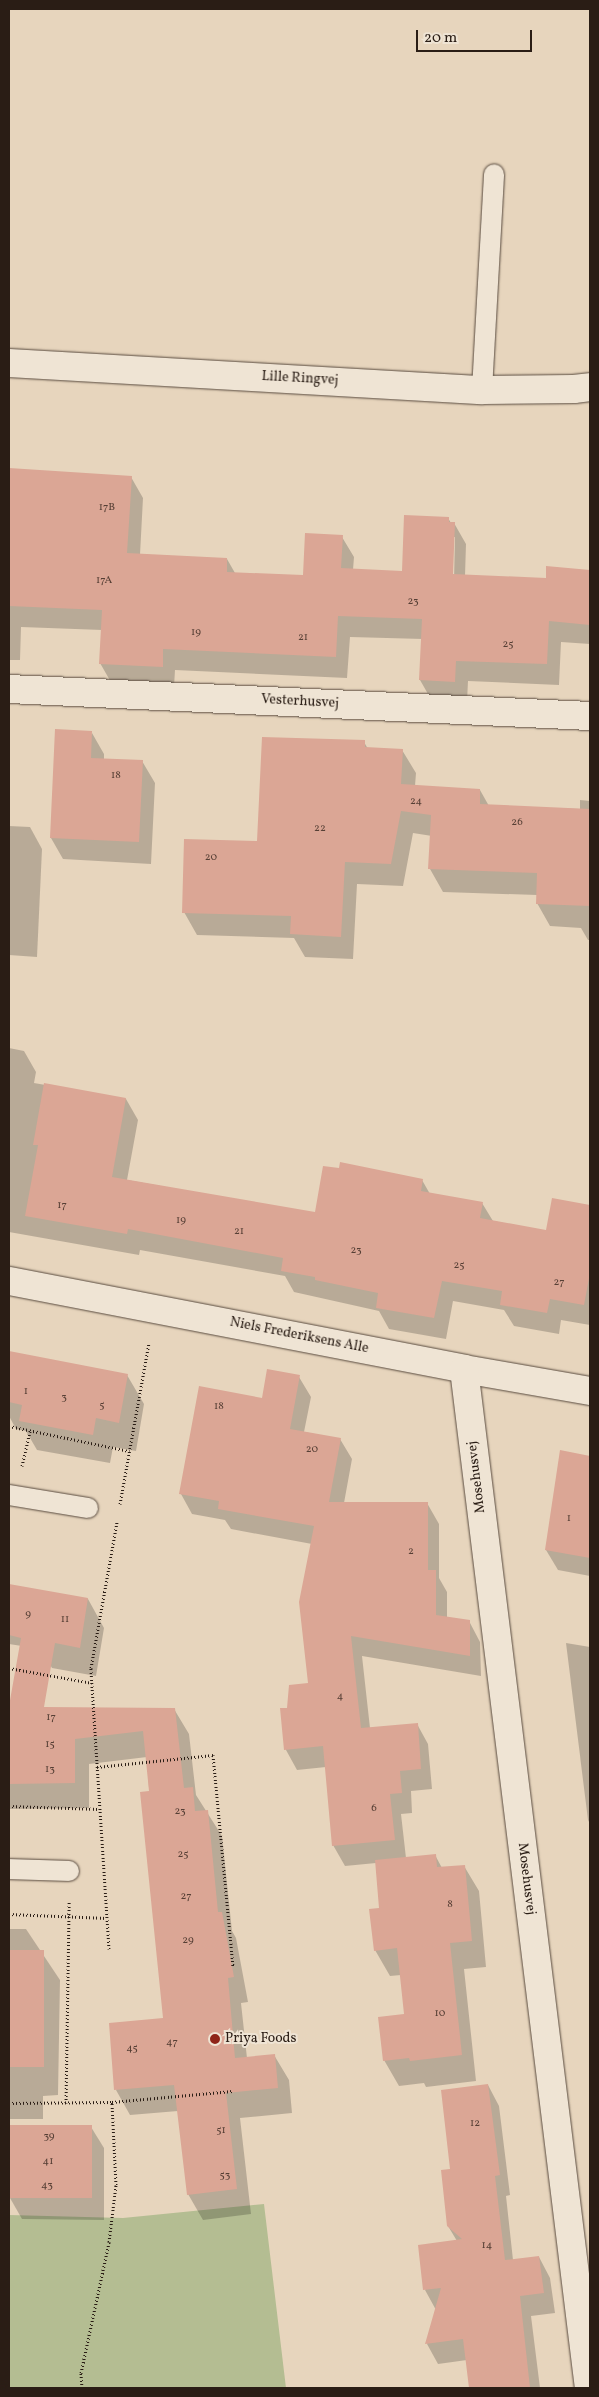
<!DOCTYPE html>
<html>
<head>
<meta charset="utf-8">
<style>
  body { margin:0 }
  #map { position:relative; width:599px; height:2397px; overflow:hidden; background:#e7d5bd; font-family:Vollkorn,serif }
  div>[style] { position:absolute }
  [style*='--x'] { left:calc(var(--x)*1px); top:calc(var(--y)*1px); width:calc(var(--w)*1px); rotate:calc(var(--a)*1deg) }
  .green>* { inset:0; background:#b4bd92 }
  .shadow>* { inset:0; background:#0003 }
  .building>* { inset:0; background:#dba695; transform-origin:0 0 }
  .path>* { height:3px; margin-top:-1.5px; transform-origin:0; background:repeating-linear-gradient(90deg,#2a1d15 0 1px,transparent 0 3.5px) }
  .roads { filter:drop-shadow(0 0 1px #594b3f) drop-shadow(0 0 1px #594b3f) }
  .service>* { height:20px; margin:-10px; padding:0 10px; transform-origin:10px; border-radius:10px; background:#efe4d4 }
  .minor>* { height:28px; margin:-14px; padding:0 14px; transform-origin:14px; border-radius:14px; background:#efe4d4 }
  .tertiary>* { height:28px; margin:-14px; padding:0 14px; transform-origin:14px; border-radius:14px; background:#efe4d4 }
  .dots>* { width:14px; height:14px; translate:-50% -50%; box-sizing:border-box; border:2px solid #efe4d4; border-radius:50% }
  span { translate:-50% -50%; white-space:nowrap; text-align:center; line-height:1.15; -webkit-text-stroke:4px #efe4d4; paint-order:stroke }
  .number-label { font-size:11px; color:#563f35 }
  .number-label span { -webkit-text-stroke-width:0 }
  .street-label { font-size:14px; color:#2a1d15 }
  .poi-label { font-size:14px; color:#2a1d15 }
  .left { translate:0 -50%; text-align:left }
  .frame { position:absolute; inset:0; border:10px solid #2a1d15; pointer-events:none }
  .scale { position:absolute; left:416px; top:30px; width:116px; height:22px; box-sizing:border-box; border:2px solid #2a1d15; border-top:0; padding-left:6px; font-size:15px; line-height:18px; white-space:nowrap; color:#2a1d15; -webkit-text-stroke:4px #efe4d4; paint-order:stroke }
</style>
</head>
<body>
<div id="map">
  <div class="green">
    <i style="clip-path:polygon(264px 2204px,286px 2388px,9px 2388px,9px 2215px,123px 2218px)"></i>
  </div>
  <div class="shadow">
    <i style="clip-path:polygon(evenodd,9px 470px,131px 477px,143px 498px,140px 555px,227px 559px,235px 573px,304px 576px,342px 537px,354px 557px,353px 570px,403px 572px,448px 518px,451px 523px,454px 523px,466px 544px,465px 576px,547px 579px,548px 567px,590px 571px,590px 644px,561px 642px,559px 685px,468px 681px,467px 702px,432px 701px,420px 680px,423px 639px,350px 637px,347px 678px,175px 670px,174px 687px,112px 684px,100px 663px,102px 630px,21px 627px,20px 660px,9px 660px,9px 470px,453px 537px,455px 537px,454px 580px,452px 580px,453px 537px)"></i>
    <i style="clip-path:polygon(92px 733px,104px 754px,104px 760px,142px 761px,155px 783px,151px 864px,63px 859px,51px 838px)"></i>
    <i style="clip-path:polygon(364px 742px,368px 749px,402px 750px,416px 773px,415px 786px,480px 790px,489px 806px,580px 809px,580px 800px,590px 801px,590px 940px,588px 940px,581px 928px,550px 926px,537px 903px,537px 895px,443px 892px,430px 869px,432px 836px,413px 833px,403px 886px,357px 884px,353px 959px,305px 957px,294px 938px,197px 935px,184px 912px)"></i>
    <i style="clip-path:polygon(9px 826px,30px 827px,42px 849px,37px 957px,9px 955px)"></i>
    <i style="clip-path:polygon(9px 1048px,24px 1051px,36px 1072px,34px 1083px,126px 1099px,138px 1120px,127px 1180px,316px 1214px,422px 1180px,430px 1194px,482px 1203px,493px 1221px,547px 1231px,553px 1199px,590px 1206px,590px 1325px,561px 1320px,559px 1334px,514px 1326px,504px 1310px,453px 1301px,446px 1339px,389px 1329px,379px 1311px,294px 1292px,285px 1276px,140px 1250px,139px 1255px,9px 1232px)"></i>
    <i style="clip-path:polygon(9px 1353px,127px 1375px,144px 1404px,136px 1451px,113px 1447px,110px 1463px,37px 1450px,26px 1431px,16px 1429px,9px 1416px)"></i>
    <i style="clip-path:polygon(299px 1377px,311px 1397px,304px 1432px,340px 1439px,352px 1459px,344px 1503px,427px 1503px,439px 1524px,439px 1578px,447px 1592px,447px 1618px,469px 1621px,480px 1642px,481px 1676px,362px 1656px,370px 1728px,417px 1724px,428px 1744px,432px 1789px,411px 1791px,412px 1813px,401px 1814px,406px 1858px,435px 1855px,442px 1868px,464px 1866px,479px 1891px,486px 1967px,464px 1969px,476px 2081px,426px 2087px,424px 2083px,399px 2086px,384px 2060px,405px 2015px,401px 1975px,390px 1976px,375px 1950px,380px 1909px,376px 1863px,345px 1866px,333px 1845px,326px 1767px,297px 1770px,286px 1750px,281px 1709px,288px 1709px,309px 1684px,312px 1544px,231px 1529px,225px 1520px,192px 1514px,181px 1494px,263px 1399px)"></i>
    <i style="clip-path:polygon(561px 1451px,590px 1457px,590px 1576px,558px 1570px,546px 1550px)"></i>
    <i style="clip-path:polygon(9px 1585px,88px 1599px,104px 1628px,96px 1676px,52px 1668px,41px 1649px,9px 1644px)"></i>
    <i style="clip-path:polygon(566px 1643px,590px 1647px,590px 1824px,588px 1820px)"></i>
    <i style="clip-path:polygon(9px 1708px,174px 1709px,189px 1734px,196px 1795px,222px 1836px,232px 1931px,236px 1938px,248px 2002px,241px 2003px,247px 2058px,274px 2055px,289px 2080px,292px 2113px,240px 2118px,251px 2214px,203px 2220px,188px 2194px,178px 2111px,130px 2115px,116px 2090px,164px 2019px,147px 1757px,89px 1764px,89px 1808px,10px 1809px)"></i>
    <i style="clip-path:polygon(9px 1929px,26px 1929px,60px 1980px,58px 2095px,43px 2096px,43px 2119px,9px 2119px)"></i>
    <i style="clip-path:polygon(488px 2085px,499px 2106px,510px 2195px,506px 2196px,513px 2260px,539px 2257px,550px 2278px,555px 2313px,531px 2316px,540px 2388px,470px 2388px,467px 2360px,438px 2364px,427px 2344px,436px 2310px,425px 2290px,457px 2241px,448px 2226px,452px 2170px)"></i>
    <i style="clip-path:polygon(91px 2127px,104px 2148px,104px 2220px,22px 2219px,10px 2198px)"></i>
  </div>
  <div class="building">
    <i style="clip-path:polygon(9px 468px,132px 476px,127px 553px,227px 558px,227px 572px,303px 575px,305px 533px,343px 535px,341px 568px,402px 571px,404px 515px,449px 517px,449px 522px,455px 522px,453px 574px,546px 578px,546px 566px,590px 570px,590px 625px,549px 621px,547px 664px,456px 661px,455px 682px,419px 680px,422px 619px,338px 616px,336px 657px,163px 649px,163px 667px,99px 664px,102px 610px,9px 606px)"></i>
    <i style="clip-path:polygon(55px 729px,92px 731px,91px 758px,143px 760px,139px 842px,50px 838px)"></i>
    <i style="clip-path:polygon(262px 737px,365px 740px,365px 747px,403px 749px,401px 784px,480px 789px,480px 804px,590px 809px,590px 906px,536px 904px,537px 873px,428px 869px,431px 815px,401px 811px,391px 864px,345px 862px,341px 937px,290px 934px,291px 916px,182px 913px,184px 839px,257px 841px)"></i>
    <i style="clip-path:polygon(44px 1083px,126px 1098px,112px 1177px,315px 1212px,323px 1166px,339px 1168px,340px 1162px,423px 1179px,421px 1191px,483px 1202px,480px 1218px,546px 1230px,552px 1198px,590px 1205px,590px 1273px,584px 1305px,550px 1299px,547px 1313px,500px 1305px,502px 1291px,442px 1281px,434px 1318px,376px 1308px,378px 1293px,315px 1280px,315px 1277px,281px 1271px,283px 1258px,128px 1229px,127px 1234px,25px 1216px,38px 1145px,33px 1145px)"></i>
    <i style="clip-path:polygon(9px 1351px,128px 1374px,119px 1423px,96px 1418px,93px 1435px,19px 1421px,22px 1405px,9px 1402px)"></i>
    <i style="clip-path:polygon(267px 1369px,300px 1375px,290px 1429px,341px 1438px,329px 1502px,428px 1502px,428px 1570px,436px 1570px,436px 1615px,470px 1620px,470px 1656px,351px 1636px,361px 1728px,418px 1723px,421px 1769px,400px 1771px,402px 1793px,390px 1794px,395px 1840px,332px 1846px,323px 1746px,284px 1750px,280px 1708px,287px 1708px,289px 1685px,308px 1683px,299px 1602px,314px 1526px,218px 1509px,219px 1501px,179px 1494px,199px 1386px,262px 1398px)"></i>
    <i style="clip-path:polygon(560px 1450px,590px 1456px,590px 1558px,545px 1550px)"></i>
    <i style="clip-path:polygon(9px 1584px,88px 1598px,80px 1648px,55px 1643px,44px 1707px,175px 1708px,184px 1788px,193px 1787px,195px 1811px,208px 1810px,218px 1912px,222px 1912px,234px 1977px,228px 1978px,235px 2058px,275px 2054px,278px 2088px,226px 2093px,237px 2189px,187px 2195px,174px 2085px,114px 2090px,109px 2023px,163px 2018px,140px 1792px,149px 1791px,143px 1731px,75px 1739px,75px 1783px,9px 1784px,9px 1706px,21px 1638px,9px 1635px)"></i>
    <i style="clip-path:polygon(436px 1854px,437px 1867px,465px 1865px,472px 1941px,450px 1943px,462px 2055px,410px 2061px,409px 2058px,383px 2061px,378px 2017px,404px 2014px,397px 1948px,374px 1951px,369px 1909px,379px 1908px,375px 1860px)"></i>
    <i style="left:9px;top:1950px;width:35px;height:117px"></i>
    <i style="clip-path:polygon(488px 2084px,500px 2175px,495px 2176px,505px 2260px,539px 2256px,544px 2293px,520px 2296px,530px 2388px,469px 2388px,463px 2339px,425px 2344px,441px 2288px,423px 2290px,418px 2245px,462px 2239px,447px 2226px,441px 2170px,450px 2169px,441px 2090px)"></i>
    <i style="left:9px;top:2125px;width:83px;height:73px"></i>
  </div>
  <div class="path">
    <i style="--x:9;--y:1426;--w:123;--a:11.8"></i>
    <i style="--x:22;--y:1466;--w:37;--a:-77"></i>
    <i style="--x:120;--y:1504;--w:164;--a:-79.8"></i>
    <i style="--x:9;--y:1668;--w:84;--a:10.2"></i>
    <i style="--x:97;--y:1767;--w:117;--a:-5.9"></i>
    <i style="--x:213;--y:1755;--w:213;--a:84.6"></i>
    <i style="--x:9;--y:1806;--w:91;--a:1.9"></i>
    <i style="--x:9;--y:1914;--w:98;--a:2.3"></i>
    <i style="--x:109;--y:1949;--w:282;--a:-93.7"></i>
    <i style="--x:91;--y:1668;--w:148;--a:-79.9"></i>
    <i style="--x:9;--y:2103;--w:103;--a:-0.6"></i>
    <i style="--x:112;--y:2102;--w:121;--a:-5.2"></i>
    <i style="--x:66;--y:2103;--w:202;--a:-89.1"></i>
    <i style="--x:82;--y:2388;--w:15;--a:-94"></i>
    <i style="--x:81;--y:2373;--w:134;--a:-77.9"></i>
    <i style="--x:109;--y:2242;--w:57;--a:-83"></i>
    <i style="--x:116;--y:2185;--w:83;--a:-92.8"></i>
  </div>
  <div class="roads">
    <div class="service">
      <i style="--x:482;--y:390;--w:216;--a:-86.8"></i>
      <i style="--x:9;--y:1495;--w:80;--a:9.3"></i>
      <i style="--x:9;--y:1869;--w:60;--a:1.9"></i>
    </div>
    <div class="minor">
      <i style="--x:9;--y:689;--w:582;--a:2.66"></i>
      <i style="--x:9;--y:1281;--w:463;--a:10.9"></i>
      <i style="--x:464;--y:1369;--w:128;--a:9.9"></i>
      <i style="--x:464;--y:1369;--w:1027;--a:83.01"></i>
    </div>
    <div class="tertiary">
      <i style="--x:9;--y:363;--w:474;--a:3.3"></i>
      <i style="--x:482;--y:390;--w:92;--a:-0.6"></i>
      <i style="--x:574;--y:389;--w:16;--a:-7"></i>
    </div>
  </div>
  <div class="dots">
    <i style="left:215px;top:2039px;background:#8f2418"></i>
  </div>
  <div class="number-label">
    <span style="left:107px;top:508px">17B</span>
    <span style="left:104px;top:581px">17A</span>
    <span style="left:413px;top:602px">23</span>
    <span style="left:196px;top:633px">19</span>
    <span style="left:303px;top:638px">21</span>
    <span style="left:508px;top:645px">25</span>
    <span style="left:116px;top:776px">18</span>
    <span style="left:416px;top:802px">24</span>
    <span style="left:517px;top:823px">26</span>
    <span style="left:320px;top:829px">22</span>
    <span style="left:211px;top:858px">20</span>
    <span style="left:62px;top:1206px">17</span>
    <span style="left:181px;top:1221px">19</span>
    <span style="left:239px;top:1232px">21</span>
    <span style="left:356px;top:1251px">23</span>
    <span style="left:459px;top:1266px">25</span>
    <span style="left:559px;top:1283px">27</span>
    <span style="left:26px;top:1392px">1</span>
    <span style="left:64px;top:1398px">3</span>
    <span style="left:102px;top:1406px">5</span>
    <span style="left:219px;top:1407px">18</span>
    <span style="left:312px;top:1450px">20</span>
    <span style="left:569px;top:1519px">1</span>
    <span style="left:411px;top:1552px">2</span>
    <span style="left:28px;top:1615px">9</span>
    <span style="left:65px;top:1620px">11</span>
    <span style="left:340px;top:1697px">4</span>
    <span style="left:51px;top:1718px">17</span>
    <span style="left:50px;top:1745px">15</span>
    <span style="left:50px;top:1770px">13</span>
    <span style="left:374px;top:1809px">6</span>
    <span style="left:180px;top:1812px">23</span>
    <span style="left:183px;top:1855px">25</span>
    <span style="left:186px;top:1897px">27</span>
    <span style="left:450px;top:1905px">8</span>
    <span style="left:188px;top:1941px">29</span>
    <span style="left:440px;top:2014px">10</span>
    <span style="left:172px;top:2043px">47</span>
    <span style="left:132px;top:2049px">45</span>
    <span style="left:475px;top:2124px">12</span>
    <span style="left:221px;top:2131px">51</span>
    <span style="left:49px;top:2137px">39</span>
    <span style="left:48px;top:2162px">41</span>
    <span style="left:225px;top:2176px">53</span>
    <span style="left:47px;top:2186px">43</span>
    <span style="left:487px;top:2246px">14</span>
  </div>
  <div class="street-label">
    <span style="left:300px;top:379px;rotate:3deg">Lille Ringvej</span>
    <span style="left:300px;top:702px;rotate:3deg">Vesterhusvej</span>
    <span style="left:299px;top:1336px;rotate:11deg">Niels Frederiksens Alle</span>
    <span style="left:477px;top:1477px;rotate:-97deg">Mosehusvej</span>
    <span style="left:526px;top:1879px;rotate:83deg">Mosehusvej</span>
  </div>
  <div class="poi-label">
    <span class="left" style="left:225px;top:2039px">Priya Foods</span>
  </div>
  <div class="frame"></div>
  <div class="scale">20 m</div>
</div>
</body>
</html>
